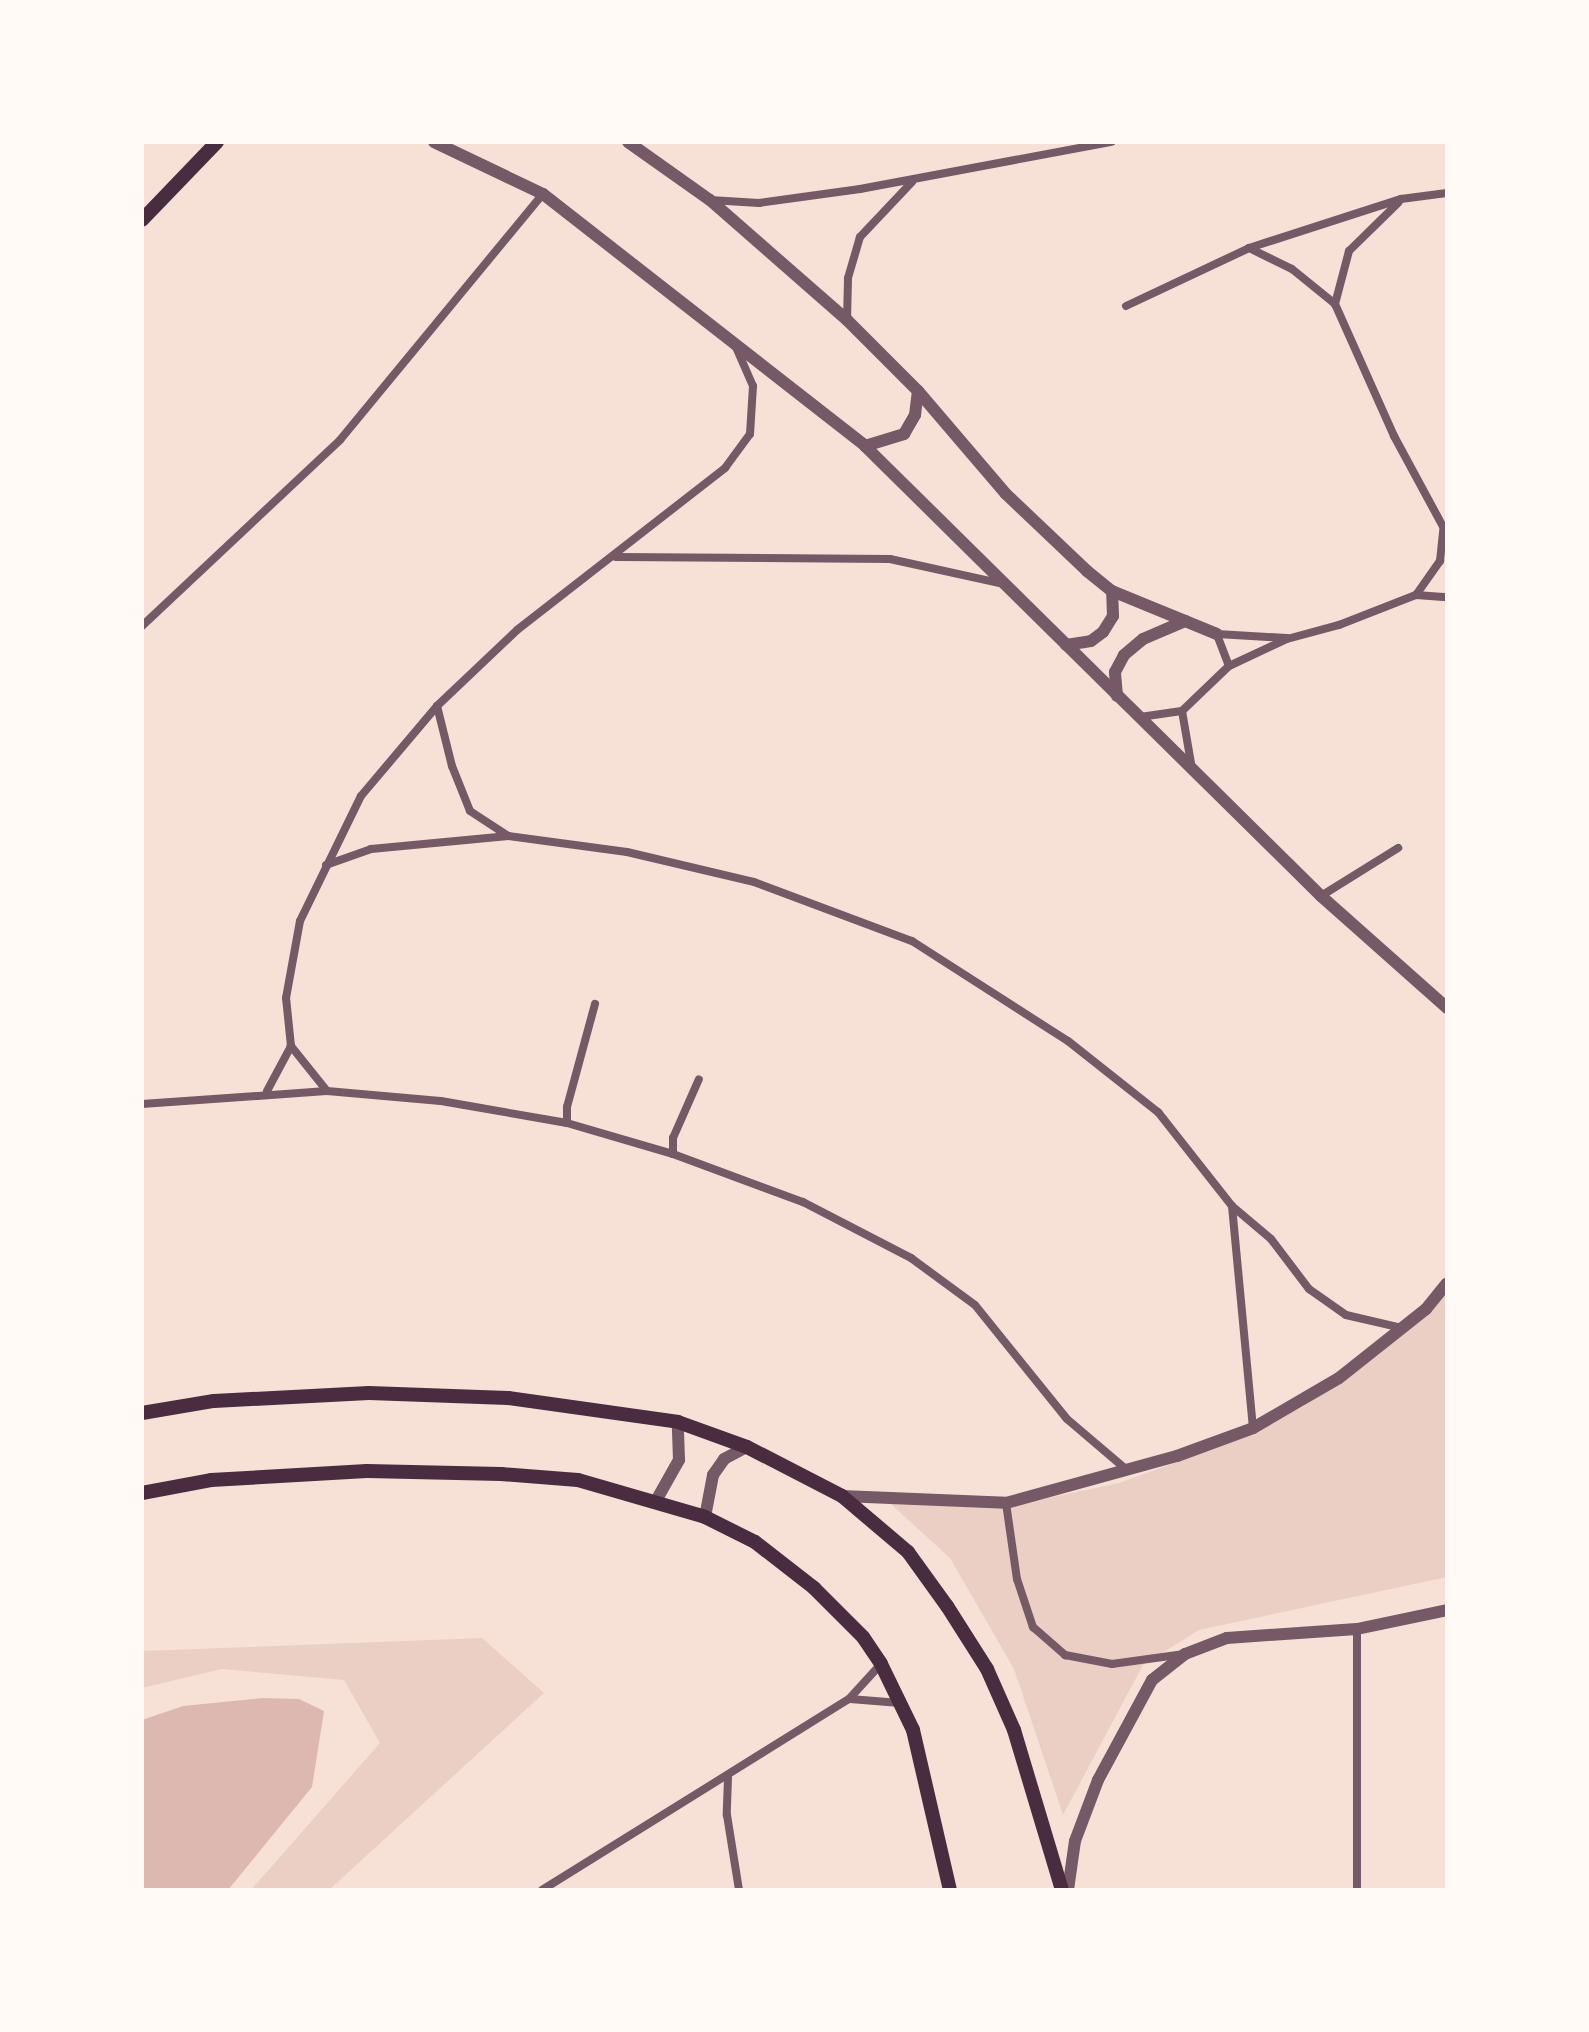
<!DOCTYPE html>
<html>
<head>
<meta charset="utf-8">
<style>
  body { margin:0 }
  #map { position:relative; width:1589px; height:2032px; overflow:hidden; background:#f7e1d7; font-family:Raleway,sans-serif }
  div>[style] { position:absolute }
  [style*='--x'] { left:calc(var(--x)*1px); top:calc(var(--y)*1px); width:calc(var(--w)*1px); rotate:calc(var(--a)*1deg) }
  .green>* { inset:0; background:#ebcfc5 }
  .water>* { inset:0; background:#dcb8b0 }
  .minor>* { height:8px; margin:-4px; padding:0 4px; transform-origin:4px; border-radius:4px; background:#755966 }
  .tertiary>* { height:12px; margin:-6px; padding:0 6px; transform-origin:6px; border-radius:6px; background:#755966 }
  .secondary>* { height:14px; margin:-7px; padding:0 7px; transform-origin:7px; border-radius:7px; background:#4a2c40 }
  span { translate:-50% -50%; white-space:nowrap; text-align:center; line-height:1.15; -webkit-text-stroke:6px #fffaf5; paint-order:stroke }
  .frame { position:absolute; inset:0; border:144px solid #fffaf5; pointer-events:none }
</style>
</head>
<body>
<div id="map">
  <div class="green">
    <i style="clip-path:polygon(1447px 1294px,1447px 1577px,1199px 1630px,1143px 1665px,1063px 1815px,1014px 1669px,950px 1558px,882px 1496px,1005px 1507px,1119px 1483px,1213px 1449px,1303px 1407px,1382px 1351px)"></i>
    <i style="clip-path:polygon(482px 1638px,544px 1693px,329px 1890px,251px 1890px,380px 1743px,344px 1680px,222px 1669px,142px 1688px,142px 1651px)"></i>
  </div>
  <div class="water">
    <i style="clip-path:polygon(263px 1698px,299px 1699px,324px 1711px,312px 1787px,228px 1890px,142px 1890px,142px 1720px,183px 1706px)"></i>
  </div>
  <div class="minor">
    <i style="--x:710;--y:200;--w:49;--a:3.5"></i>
    <i style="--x:759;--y:203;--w:102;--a:-7.9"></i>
    <i style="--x:860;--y:189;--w:256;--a:-10.6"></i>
    <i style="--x:1249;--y:248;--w:48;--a:26"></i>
    <i style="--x:1292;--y:269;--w:55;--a:39.1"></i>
    <i style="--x:1335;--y:304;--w:145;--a:65.9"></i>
    <i style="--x:1394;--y:436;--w:111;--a:61.6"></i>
    <i style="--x:1335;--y:304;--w:55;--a:-75.2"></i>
    <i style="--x:1349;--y:251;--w:69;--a:-44.4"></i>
    <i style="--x:1126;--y:306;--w:136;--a:-25.2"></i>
    <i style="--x:1249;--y:248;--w:160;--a:-17.9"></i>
    <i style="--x:1401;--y:199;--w:46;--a:-7.4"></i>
    <i style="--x:847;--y:320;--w:42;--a:-88.6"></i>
    <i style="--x:848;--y:278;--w:43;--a:-73.7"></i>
    <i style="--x:860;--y:237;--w:76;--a:-46.6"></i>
    <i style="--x:616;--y:557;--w:274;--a:0.4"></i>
    <i style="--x:890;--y:559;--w:117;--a:12.4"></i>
    <i style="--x:1416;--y:595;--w:42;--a:-54.8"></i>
    <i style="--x:1440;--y:561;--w:31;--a:-84"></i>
    <i style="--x:142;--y:626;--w:272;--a:-43.2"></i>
    <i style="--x:340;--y:440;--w:319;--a:-50.5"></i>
    <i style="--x:1229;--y:666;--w:34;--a:-111"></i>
    <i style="--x:1217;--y:634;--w:70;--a:3.3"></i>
    <i style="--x:437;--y:706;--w:62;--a:76"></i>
    <i style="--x:452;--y:766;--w:48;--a:68.2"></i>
    <i style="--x:470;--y:811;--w:45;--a:33.3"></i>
    <i style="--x:508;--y:836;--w:120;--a:7.7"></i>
    <i style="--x:627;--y:852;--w:130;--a:13.3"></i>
    <i style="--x:754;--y:882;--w:169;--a:20.5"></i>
    <i style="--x:912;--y:941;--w:185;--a:32.7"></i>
    <i style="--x:1068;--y:1041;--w:115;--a:38.3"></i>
    <i style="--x:1158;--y:1112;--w:120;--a:51.8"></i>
    <i style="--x:1232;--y:1206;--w:223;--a:84.6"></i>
    <i style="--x:1182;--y:711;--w:59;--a:80.2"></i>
    <i style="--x:1140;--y:717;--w:42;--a:-8.1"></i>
    <i style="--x:1182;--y:711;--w:65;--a:-43.8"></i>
    <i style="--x:1229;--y:666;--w:64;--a:-25"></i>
    <i style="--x:1287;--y:639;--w:54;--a:-15.1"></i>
    <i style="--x:1339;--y:625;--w:83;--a:-21.3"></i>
    <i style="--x:1416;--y:595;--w:31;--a:4"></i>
    <i style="--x:326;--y:865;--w:48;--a:-19.6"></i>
    <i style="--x:371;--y:849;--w:138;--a:-5.4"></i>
    <i style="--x:1321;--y:896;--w:91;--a:-31.9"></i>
    <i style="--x:267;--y:1091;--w:51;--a:-61.9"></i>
    <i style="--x:327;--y:1091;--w:58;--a:-128.7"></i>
    <i style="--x:291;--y:1046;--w:48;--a:-95.9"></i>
    <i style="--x:286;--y:998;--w:78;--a:-79.7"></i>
    <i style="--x:300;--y:921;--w:139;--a:-64"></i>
    <i style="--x:361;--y:796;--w:118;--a:-49.8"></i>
    <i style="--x:437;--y:706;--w:110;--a:-43.5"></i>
    <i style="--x:517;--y:630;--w:264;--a:-37.9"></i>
    <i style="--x:725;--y:468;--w:42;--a:-53.7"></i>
    <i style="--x:750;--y:434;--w:48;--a:-86.4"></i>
    <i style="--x:753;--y:386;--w:43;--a:-113.6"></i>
    <i style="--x:142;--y:1104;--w:185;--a:-4"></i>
    <i style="--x:327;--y:1091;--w:114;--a:5"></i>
    <i style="--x:441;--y:1101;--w:128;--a:9.9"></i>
    <i style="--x:567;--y:1123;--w:110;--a:16.3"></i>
    <i style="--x:673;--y:1154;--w:139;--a:20.3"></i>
    <i style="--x:803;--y:1202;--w:122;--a:27.4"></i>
    <i style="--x:911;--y:1258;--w:79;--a:36.3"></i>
    <i style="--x:975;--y:1305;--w:146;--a:51.1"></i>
    <i style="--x:1067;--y:1419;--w:80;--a:40.4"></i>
    <i style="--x:567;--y:1123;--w:16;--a:-90"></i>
    <i style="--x:567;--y:1107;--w:107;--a:-74.8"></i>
    <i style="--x:673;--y:1154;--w:16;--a:-90"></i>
    <i style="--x:673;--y:1138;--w:64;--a:-66.2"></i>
    <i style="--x:1232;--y:1206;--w:51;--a:40.2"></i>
    <i style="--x:1271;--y:1239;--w:63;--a:52.8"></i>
    <i style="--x:1309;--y:1289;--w:45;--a:35.1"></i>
    <i style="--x:1346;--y:1315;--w:57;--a:13.1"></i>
    <i style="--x:1006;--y:1503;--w:77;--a:81.8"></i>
    <i style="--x:1017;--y:1579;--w:51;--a:71.6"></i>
    <i style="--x:1033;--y:1627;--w:43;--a:41.2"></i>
    <i style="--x:1065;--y:1655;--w:48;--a:10.8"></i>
    <i style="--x:1112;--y:1664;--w:73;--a:-7.9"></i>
    <i style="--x:850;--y:1699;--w:50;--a:4.6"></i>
    <i style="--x:728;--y:1777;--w:38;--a:92"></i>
    <i style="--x:727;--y:1815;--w:76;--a:80.9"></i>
    <i style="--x:542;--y:1890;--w:362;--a:-31.9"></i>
    <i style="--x:849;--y:1699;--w:47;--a:-47.6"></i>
    <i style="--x:1357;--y:1890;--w:261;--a:-90"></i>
  </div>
  <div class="tertiary">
    <i style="--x:434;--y:142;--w:121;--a:25.5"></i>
    <i style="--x:543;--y:194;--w:409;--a:38"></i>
    <i style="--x:865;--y:446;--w:641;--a:44.62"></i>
    <i style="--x:1321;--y:896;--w:169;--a:41.6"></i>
    <i style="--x:628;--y:142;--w:100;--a:35.3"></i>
    <i style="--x:710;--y:200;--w:182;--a:41.2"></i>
    <i style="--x:847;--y:320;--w:100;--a:45"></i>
    <i style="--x:918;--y:391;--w:135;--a:49.5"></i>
    <i style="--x:1006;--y:494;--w:112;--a:43.5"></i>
    <i style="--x:1087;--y:571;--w:32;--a:39"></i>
    <i style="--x:1112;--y:591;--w:113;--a:22.3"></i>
    <i style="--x:865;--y:446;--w:41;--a:-17.1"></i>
    <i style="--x:904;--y:434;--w:22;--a:-60"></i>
    <i style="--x:915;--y:415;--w:24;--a:-83"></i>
    <i style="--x:1066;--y:645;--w:25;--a:-9"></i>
    <i style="--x:1091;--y:641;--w:15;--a:-37"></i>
    <i style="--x:1103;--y:632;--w:19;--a:-58"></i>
    <i style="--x:1113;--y:616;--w:25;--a:-92"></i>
    <i style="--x:1117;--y:696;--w:24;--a:-95"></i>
    <i style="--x:1115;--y:672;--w:19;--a:-62"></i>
    <i style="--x:1124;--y:655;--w:25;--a:-40"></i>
    <i style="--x:1143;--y:639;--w:46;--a:-23.2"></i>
    <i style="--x:842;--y:1496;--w:164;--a:2.4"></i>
    <i style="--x:1006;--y:1503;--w:177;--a:-15.4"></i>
    <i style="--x:1177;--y:1456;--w:81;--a:-20.2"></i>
    <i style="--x:1253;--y:1428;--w:99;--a:-30.2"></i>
    <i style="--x:1339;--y:1378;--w:111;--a:-38.4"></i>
    <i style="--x:1426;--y:1309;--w:33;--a:-51"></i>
    <i style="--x:657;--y:1499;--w:45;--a:-60.6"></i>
    <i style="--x:679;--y:1460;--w:38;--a:-92"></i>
    <i style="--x:705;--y:1517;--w:43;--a:-79.2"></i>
    <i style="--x:713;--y:1475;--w:19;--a:-55"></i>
    <i style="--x:724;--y:1459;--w:26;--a:-28"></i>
    <i style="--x:1068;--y:1890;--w:49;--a:-81.9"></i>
    <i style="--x:1075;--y:1841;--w:65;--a:-69.3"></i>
    <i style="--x:1098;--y:1780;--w:114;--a:-61.6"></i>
    <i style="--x:1152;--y:1680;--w:42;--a:-38.2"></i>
    <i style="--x:1185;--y:1654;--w:45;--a:-20.9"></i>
    <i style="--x:1227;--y:1638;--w:130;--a:-4"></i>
    <i style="--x:1357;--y:1629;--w:92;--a:-11.9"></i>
  </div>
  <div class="secondary">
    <i style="--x:142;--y:220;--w:108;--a:-46.1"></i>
    <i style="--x:142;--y:1413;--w:73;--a:-9.5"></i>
    <i style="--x:214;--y:1401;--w:155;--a:-3"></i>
    <i style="--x:369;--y:1393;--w:139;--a:2.1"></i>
    <i style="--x:508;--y:1398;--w:172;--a:8"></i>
    <i style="--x:678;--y:1422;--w:73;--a:19.9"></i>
    <i style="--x:747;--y:1447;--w:107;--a:27.3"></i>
    <i style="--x:842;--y:1496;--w:87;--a:40.3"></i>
    <i style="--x:908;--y:1552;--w:67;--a:54.2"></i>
    <i style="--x:947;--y:1606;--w:75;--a:57.6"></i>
    <i style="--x:987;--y:1669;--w:67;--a:66.1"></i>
    <i style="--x:1014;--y:1730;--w:167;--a:73.3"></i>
    <i style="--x:142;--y:1493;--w:70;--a:-10.7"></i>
    <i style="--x:211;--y:1480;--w:156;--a:-3.3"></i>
    <i style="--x:367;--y:1471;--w:134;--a:1.3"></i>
    <i style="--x:501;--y:1474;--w:77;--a:4.5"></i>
    <i style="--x:578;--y:1480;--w:132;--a:16.2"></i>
    <i style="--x:705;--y:1517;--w:56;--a:26.6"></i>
    <i style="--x:755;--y:1542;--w:75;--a:37.9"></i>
    <i style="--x:814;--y:1588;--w:69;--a:45"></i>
    <i style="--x:863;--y:1637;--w:32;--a:56"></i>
    <i style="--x:881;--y:1664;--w:73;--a:64.1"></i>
    <i style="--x:913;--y:1730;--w:164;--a:77"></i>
  </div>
  <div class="frame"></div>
</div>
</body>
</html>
